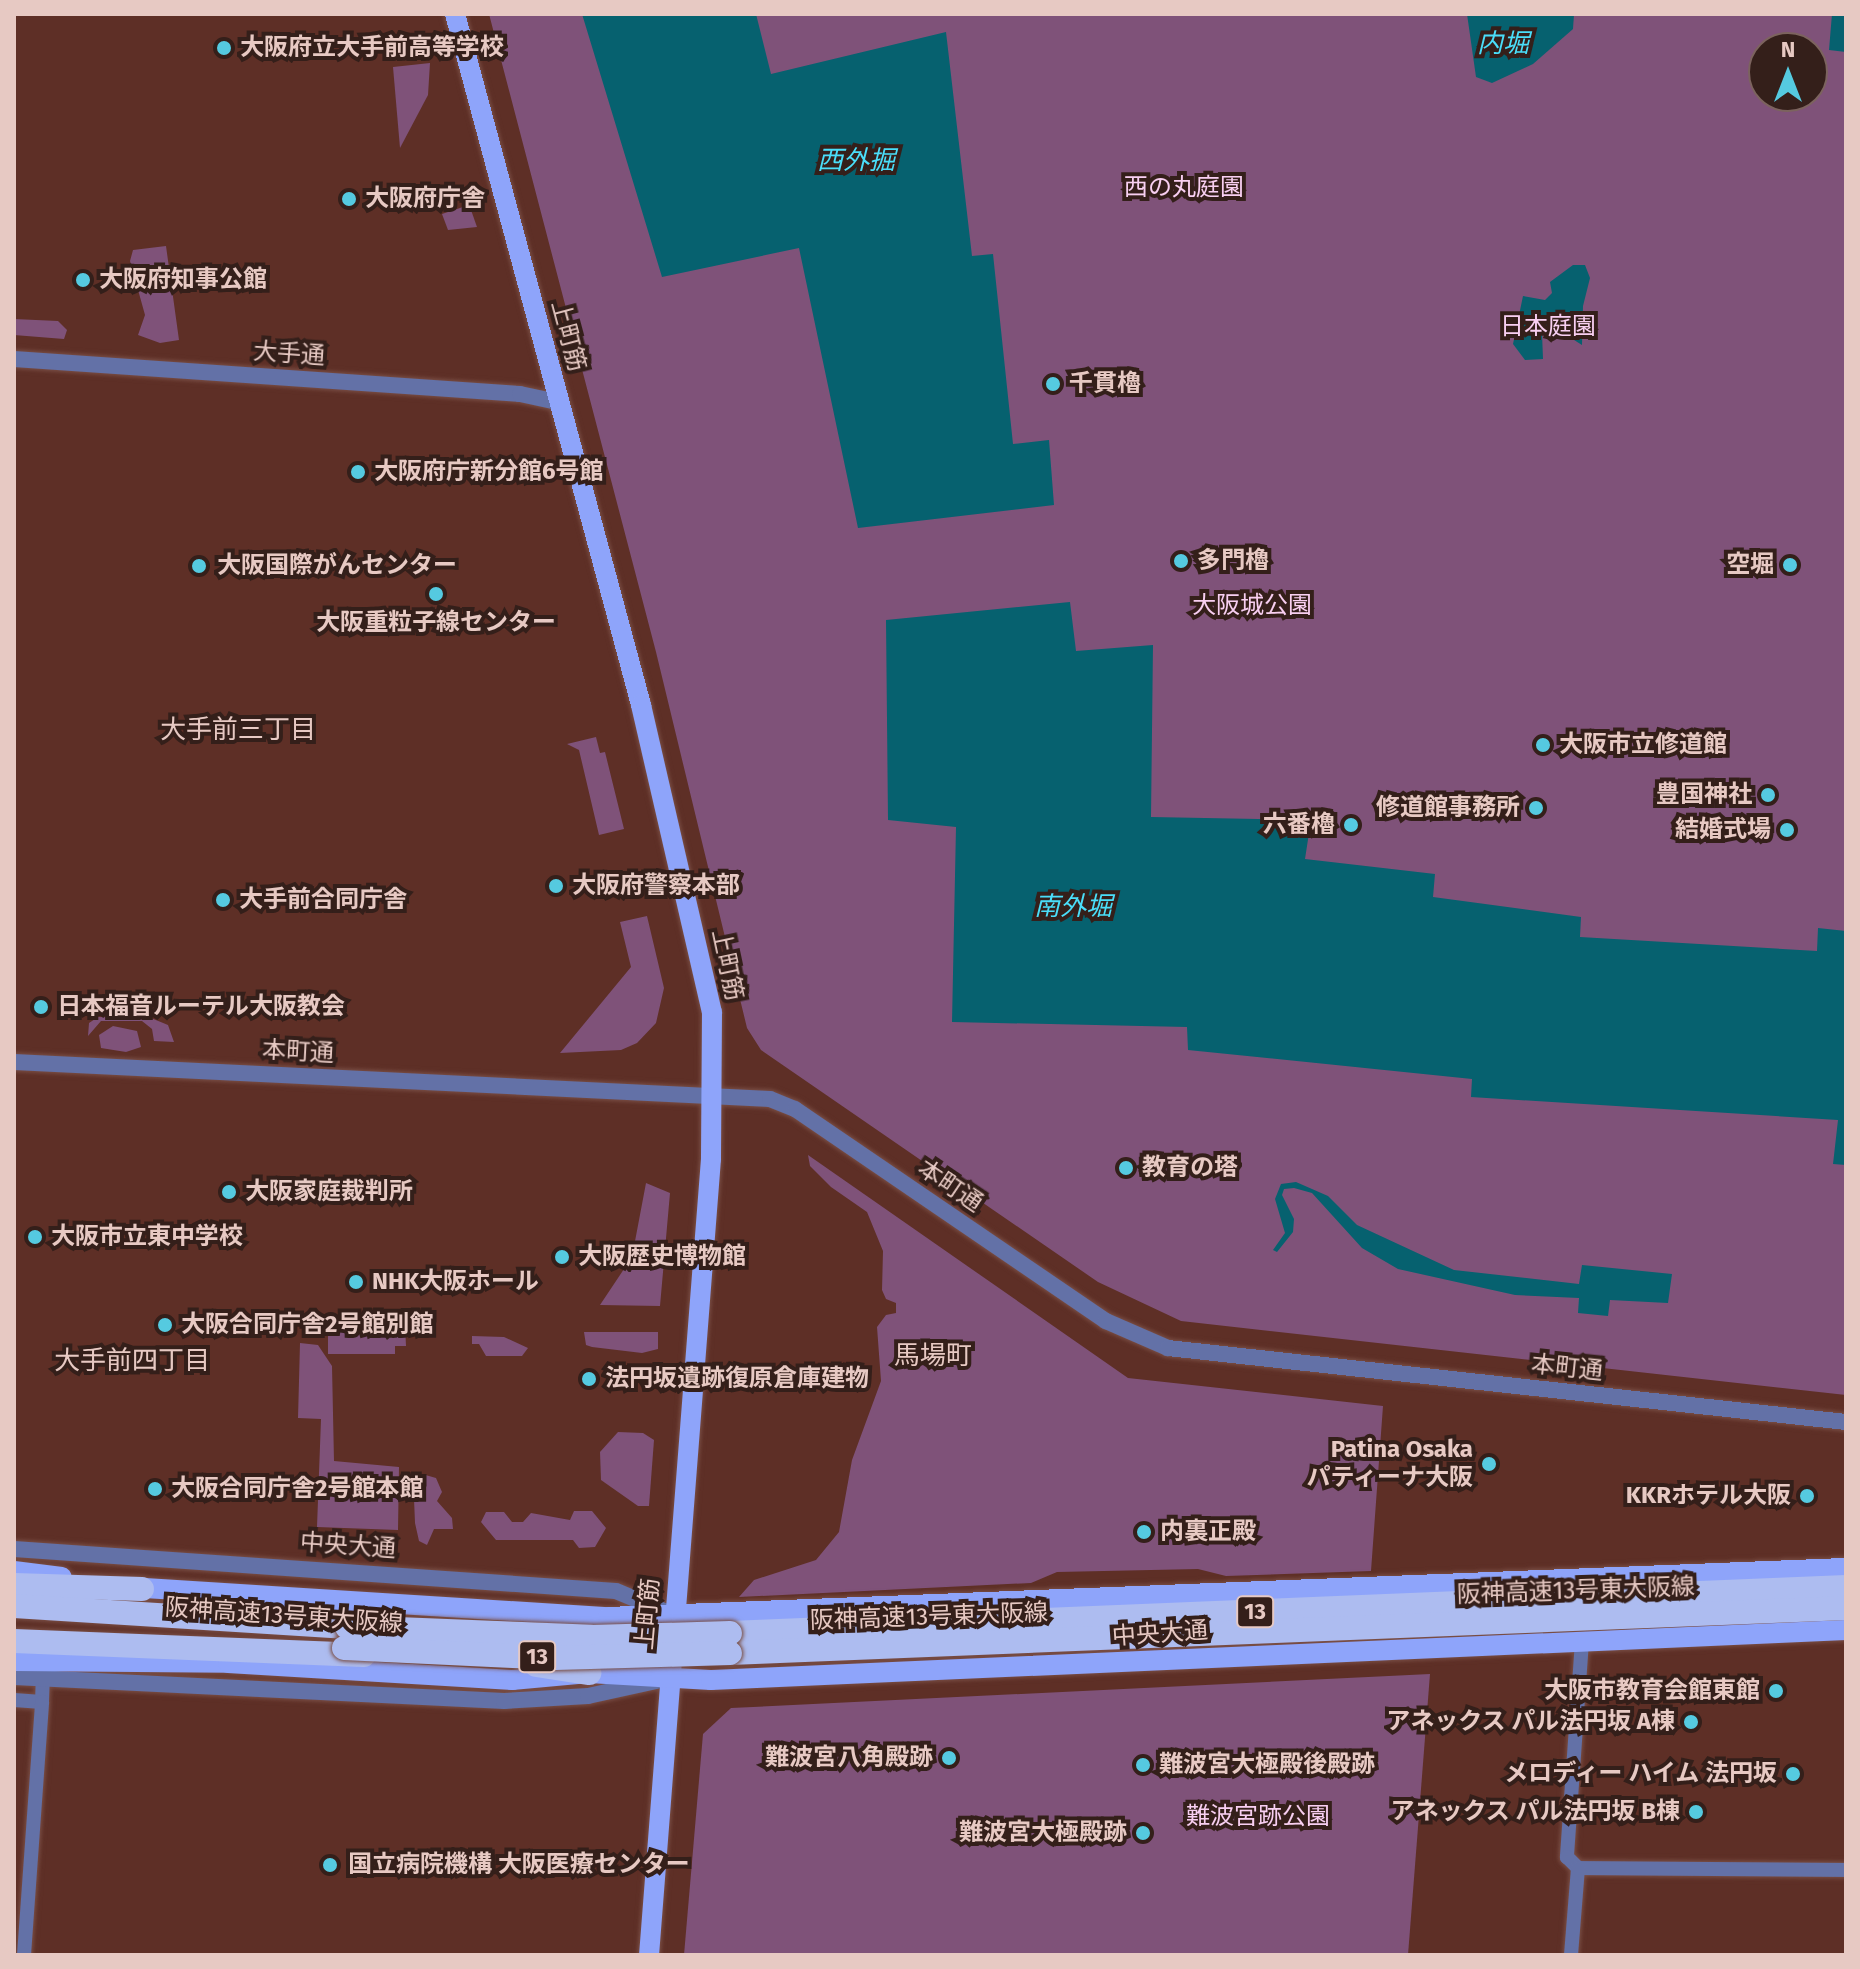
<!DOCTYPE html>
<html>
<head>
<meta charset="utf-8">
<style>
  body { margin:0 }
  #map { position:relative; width:1860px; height:1969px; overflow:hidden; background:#5e2f26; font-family:"Fira Sans","Noto Sans JP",sans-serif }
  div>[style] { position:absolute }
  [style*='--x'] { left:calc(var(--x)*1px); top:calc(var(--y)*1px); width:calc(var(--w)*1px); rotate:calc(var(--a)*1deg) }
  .green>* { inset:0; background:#7f5279 }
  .water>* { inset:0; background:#06616f }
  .roads { filter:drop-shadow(0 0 2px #794e45) drop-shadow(0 0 2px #794e45) }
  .minor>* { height:14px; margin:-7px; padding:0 7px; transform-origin:7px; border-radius:7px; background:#6371a7 }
  .tertiary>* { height:16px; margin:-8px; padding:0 8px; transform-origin:8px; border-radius:8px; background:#6371a7 }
  .primary>* { height:20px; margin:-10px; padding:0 10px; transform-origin:10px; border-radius:10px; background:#8ea4fa }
  .motorway>* { height:24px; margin:-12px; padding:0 12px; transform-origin:12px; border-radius:12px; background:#adbcf0 }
  .bridges { filter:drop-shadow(0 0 2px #794e45) drop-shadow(0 0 2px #794e45) }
  .motorway-bridge>* { height:24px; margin:-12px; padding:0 12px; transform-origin:12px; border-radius:12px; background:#adbcf0 }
  .dots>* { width:22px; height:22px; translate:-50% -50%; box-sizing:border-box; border:4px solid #341f1a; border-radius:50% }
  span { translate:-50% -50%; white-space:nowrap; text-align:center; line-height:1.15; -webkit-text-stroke:8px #341f1a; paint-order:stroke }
  .shield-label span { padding:2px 6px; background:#341f1a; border:2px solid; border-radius:6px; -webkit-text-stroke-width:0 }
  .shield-label { font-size:22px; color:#e7c9c3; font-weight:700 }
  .poi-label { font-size:24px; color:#e7c9c3; font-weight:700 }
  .left { translate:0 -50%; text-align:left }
  .right { translate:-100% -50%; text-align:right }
  .park-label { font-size:24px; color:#f8cff1 }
  .street-label { font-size:24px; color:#e7c9c3 }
  .water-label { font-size:26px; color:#4adef9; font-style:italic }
  .neighbourhood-label { font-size:26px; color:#e7c9c3 }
  .frame { position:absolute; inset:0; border:16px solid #e7c9c3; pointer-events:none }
  .north { position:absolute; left:1748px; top:32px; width:80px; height:80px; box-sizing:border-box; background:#341f1a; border:2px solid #7c635e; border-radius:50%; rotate:0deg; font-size:22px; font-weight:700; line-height:32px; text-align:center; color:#e7c9c3 }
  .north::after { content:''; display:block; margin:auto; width:28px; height:36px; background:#55cae0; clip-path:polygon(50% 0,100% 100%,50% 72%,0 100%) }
</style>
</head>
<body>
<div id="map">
  <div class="green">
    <i style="clip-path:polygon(evenodd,489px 14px,1846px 14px,1846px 1395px,1181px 1321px,1098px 1282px,761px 1050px,747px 1028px,656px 652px,489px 14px,1764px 48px,1812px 48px,1812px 96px,1764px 96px,1764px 48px)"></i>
    <i style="clip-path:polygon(430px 63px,428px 95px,400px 148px,393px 67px)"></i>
    <i style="clip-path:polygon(463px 207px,471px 210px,477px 227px,448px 230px,442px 214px)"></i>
    <i style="clip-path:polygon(166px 246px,179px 340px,160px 343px,138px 335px,145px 315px,130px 261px,133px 250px)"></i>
    <i style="clip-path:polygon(14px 319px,58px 321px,67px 330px,64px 339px,14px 335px)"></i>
    <i style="clip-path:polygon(596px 737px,600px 753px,605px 752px,624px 829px,599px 835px,579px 750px,567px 744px)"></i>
    <i style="clip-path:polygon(647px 916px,664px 988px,656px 1023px,637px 1043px,621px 1050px,560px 1053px,631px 967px,620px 922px)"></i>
    <i style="clip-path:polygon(98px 1017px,151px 1018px,168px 1025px,174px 1042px,154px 1041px,152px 1029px,142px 1021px,101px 1021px,88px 1036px,89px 1023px)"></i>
    <i style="clip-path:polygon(113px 1026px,137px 1031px,141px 1047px,126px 1052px,101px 1048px,99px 1035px)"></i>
    <i style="clip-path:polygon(808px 1155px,1128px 1378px,1383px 1406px,1371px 1571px,1226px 1576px,1198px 1569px,1057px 1572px,1031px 1583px,739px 1597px,754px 1580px,816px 1560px,839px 1532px,852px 1460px,881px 1381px,877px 1327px,886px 1315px,896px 1313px,896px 1303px,886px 1299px,882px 1290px,883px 1251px,867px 1212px,831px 1187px,810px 1166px)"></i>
    <i style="clip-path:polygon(646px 1183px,670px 1193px,660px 1306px,600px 1305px,632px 1257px)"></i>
    <i style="clip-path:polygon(328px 1324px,405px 1324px,406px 1346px,395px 1346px,395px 1354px,328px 1354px)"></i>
    <i style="clip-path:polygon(584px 1332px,658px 1332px,658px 1349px,642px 1353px,592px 1347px,586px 1345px)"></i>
    <i style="clip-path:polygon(472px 1336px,504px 1337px,528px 1348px,522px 1356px,486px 1356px,479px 1344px,472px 1344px)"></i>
    <i style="clip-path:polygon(300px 1343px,318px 1345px,332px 1366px,334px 1461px,399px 1467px,398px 1530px,317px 1527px,321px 1419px,298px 1418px)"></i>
    <i style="clip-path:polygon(618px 1432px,643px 1433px,654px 1440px,649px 1506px,638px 1506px,601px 1480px,600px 1452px)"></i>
    <i style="clip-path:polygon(422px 1474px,436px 1478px,442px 1492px,437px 1501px,452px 1518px,453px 1529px,434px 1529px,427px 1545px,419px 1541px,415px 1523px,414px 1499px)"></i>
    <i style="clip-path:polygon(574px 1511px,592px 1511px,606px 1528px,595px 1547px,579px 1548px,573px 1540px,496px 1540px,481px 1522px,486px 1512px,504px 1512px,512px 1522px,523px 1522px,531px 1513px,570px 1520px)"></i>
    <i style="clip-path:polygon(1430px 1674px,1408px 1955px,684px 1955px,703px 1734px,731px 1708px)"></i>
  </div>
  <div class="water">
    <i style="clip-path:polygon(582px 14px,756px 14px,771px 74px,946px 32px,972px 256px,993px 254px,1013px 444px,1049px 440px,1054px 505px,858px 528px,799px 248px,662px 277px)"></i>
    <i style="clip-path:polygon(1467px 14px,1574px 14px,1573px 29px,1533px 64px,1492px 83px,1476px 77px)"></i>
    <i style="clip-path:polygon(1832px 14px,1846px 14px,1846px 52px,1829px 50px)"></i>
    <i style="clip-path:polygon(1573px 265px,1585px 265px,1590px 278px,1583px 306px,1582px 345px,1552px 326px,1542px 333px,1543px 359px,1525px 360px,1513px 344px,1523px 296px,1545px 300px,1552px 293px,1550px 282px)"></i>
    <i style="clip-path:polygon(1070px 602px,1076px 651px,1153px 645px,1151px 817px,1311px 820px,1305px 859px,1435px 874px,1433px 897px,1581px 917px,1580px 937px,1817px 951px,1818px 928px,1846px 931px,1846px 1165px,1833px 1164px,1838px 1120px,1471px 1097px,1472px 1079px,1188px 1050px,1187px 1027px,952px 1022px,956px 827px,888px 820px,886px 620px)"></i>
    <i style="clip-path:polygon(1296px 1182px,1328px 1196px,1357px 1225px,1454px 1270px,1579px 1284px,1582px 1265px,1672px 1274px,1668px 1303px,1610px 1300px,1608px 1316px,1578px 1313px,1579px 1298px,1515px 1295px,1398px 1269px,1362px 1248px,1312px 1193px,1294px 1188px,1284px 1189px,1282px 1195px,1294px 1219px,1293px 1232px,1277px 1252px,1273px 1250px,1285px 1233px,1275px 1199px,1281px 1184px)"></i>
  </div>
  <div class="roads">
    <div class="minor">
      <i style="--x:1582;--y:1641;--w:217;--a:94"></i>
      <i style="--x:1567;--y:1857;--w:16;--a:45"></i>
      <i style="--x:1578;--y:1868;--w:268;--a:0.4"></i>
      <i style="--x:14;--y:1700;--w:28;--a:4"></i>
      <i style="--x:42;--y:1702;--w:23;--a:-88"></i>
      <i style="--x:24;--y:1955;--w:254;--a:-85.9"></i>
      <i style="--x:1571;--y:1955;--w:87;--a:-85.4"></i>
    </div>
    <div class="tertiary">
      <i style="--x:14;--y:359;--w:507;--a:3.96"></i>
      <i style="--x:520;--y:394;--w:40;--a:12"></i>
      <i style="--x:14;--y:1062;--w:757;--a:2.8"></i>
      <i style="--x:770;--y:1099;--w:27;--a:22"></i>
      <i style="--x:795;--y:1109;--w:376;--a:34.3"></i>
      <i style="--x:1106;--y:1321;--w:68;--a:23.5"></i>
      <i style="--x:1168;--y:1348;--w:682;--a:6.23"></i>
      <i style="--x:14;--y:1549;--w:603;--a:3.99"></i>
      <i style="--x:616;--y:1591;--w:60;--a:22.7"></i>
      <i style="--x:14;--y:1677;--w:491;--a:2.8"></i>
      <i style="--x:504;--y:1701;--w:84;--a:-3.4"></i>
      <i style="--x:588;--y:1696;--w:70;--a:-12.4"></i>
    </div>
    <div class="primary">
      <i style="--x:455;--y:14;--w:716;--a:74.93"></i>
      <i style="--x:641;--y:705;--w:315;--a:77"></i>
      <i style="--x:712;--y:1012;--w:147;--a:90.4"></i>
      <i style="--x:711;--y:1159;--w:798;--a:94.45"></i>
      <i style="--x:14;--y:1571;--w:48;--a:7.1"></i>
      <i style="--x:129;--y:1587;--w:480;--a:3.6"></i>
      <i style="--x:608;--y:1617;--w:1239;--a:-2.27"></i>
      <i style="--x:14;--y:1661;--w:214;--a:0.5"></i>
      <i style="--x:228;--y:1663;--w:285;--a:3.4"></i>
      <i style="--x:512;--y:1680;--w:77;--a:-5.2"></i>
      <i style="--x:589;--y:1673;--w:122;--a:3.3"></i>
      <i style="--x:711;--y:1680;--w:1136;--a:-2.52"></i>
    </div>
    <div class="motorway">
      <i style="--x:14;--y:1585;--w:128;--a:1.8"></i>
      <i style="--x:14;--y:1606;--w:334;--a:3.6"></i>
      <i style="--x:730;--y:1633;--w:1117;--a:-2.36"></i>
      <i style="--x:14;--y:1641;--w:350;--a:2.3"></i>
      <i style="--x:730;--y:1653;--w:1117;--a:-2.31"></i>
      <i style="--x:536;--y:1665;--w:54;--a:8.6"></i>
    </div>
  </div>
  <div class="bridges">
    <div class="motorway-bridge">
      <i style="--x:347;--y:1627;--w:244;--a:2.3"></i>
      <i style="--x:591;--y:1637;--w:139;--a:-1.6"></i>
      <i style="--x:344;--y:1648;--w:211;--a:2.7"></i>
      <i style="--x:555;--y:1658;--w:175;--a:-1.6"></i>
    </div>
  </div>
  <div class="dots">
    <i style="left:224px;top:48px;background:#55cae0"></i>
    <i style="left:349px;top:199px;background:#55cae0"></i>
    <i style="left:83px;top:280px;background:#55cae0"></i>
    <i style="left:1053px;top:384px;background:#55cae0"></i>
    <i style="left:358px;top:472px;background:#55cae0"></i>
    <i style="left:1181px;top:561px;background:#55cae0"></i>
    <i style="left:1790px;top:565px;background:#55cae0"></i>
    <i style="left:199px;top:566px;background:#55cae0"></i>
    <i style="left:436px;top:594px;background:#55cae0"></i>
    <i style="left:1543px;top:745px;background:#55cae0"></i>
    <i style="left:1768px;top:795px;background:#55cae0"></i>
    <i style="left:1536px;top:808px;background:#55cae0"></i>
    <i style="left:1351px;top:825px;background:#55cae0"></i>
    <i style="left:1787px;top:830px;background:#55cae0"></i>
    <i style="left:556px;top:886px;background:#55cae0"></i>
    <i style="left:223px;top:900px;background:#55cae0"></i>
    <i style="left:41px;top:1007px;background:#55cae0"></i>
    <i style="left:1126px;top:1168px;background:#55cae0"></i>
    <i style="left:229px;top:1192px;background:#55cae0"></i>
    <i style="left:35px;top:1237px;background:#55cae0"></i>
    <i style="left:562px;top:1257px;background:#55cae0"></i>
    <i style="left:356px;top:1282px;background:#55cae0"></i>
    <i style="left:165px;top:1325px;background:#55cae0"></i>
    <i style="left:589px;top:1379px;background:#55cae0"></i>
    <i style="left:1489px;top:1464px;background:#55cae0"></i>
    <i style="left:155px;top:1489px;background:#55cae0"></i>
    <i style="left:1807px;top:1496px;background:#55cae0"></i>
    <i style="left:1144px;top:1532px;background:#55cae0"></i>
    <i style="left:1776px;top:1691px;background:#55cae0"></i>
    <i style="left:1691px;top:1722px;background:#55cae0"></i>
    <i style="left:949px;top:1758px;background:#55cae0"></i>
    <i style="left:1143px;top:1765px;background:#55cae0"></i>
    <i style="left:1793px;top:1774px;background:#55cae0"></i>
    <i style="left:1696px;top:1812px;background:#55cae0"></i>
    <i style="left:1143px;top:1833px;background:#55cae0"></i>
    <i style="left:330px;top:1865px;background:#55cae0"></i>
  </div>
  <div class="shield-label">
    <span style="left:1255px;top:1612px">13</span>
    <span style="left:537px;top:1657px">13</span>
  </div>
  <div class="poi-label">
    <span class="left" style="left:240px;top:48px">大阪府立大手前高等学校</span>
    <span class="left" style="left:365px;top:199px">大阪府庁舎</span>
    <span class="left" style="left:99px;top:280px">大阪府知事公館</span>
    <span class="left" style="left:1069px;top:384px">千貫櫓</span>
    <span class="left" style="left:374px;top:472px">大阪府庁新分館6号館</span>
    <span class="left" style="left:1197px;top:561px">多門櫓</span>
    <span class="right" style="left:1774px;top:565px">空堀</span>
    <span class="left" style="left:217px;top:566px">大阪国際がんセンター</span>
    <span style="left:436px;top:623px">大阪重粒子線センター</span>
    <span class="left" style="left:1559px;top:745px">大阪市立修道館</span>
    <span class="right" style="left:1752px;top:795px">豊国神社</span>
    <span class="right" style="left:1520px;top:808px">修道館事務所</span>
    <span class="right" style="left:1335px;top:825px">六番櫓</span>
    <span class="right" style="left:1771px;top:830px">結婚式場</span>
    <span class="left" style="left:572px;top:886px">大阪府警察本部</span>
    <span class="left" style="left:239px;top:900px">大手前合同庁舎</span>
    <span class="left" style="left:57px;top:1007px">日本福音ルーテル大阪教会</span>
    <span class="left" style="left:1142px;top:1168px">教育の塔</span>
    <span class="left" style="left:245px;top:1192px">大阪家庭裁判所</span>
    <span class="left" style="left:51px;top:1237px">大阪市立東中学校</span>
    <span class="left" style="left:578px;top:1257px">大阪歴史博物館</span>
    <span class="left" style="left:372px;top:1282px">NHK大阪ホール</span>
    <span class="left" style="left:181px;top:1325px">大阪合同庁舎2号館別館</span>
    <span class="left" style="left:605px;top:1379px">法円坂遺跡復原倉庫建物</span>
    <span class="right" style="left:1473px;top:1464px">Patina Osaka<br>パティーナ大阪</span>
    <span class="left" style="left:171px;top:1489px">大阪合同庁舎2号館本館</span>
    <span class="right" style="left:1791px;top:1496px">KKRホテル大阪</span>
    <span class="left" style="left:1160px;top:1532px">内裏正殿</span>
    <span class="right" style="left:1760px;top:1691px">大阪市教育会館東館</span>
    <span class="right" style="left:1675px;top:1722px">アネックス パル法円坂 A棟</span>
    <span class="right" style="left:933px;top:1758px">難波宮八角殿跡</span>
    <span class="left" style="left:1159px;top:1765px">難波宮大極殿後殿跡</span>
    <span class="right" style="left:1777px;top:1774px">メロディー ハイム 法円坂</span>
    <span class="right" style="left:1680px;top:1812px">アネックス パル法円坂 B棟</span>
    <span class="right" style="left:1127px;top:1833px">難波宮大極殿跡</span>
    <span class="left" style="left:348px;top:1865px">国立病院機構 大阪医療センター</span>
  </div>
  <div class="park-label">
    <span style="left:1184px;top:188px">西の丸庭園</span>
    <span style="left:1548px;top:327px">日本庭園</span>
    <span style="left:1252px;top:606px">大阪城公園</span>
    <span style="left:1258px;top:1817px">難波宮跡公園</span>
  </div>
  <div class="street-label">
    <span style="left:568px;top:336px;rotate:75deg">上町筋</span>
    <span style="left:289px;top:354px;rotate:4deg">大手通</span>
    <span style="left:727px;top:965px;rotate:78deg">上町筋</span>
    <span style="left:298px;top:1052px;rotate:3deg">本町通</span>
    <span style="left:950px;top:1186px;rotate:34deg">本町通</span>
    <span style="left:1567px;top:1368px;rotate:6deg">本町通</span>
    <span style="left:348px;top:1546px;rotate:4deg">中央大通</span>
    <span style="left:1576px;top:1591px;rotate:-2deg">阪神高速13号東大阪線</span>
    <span style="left:648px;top:1614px;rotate:-85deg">上町筋</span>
    <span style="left:284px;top:1616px;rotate:4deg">阪神高速13号東大阪線</span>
    <span style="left:929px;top:1617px;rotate:-2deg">阪神高速13号東大阪線</span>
    <span style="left:1160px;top:1634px;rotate:-4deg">中央大通</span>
  </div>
  <div class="water-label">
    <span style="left:1503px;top:44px">内堀</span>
    <span style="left:856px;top:161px">西外掘</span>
    <span style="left:1073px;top:907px">南外堀</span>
  </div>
  <div class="neighbourhood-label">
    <span style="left:238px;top:730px">大手前三丁目</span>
    <span style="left:933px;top:1356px">馬場町</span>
    <span style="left:132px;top:1361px">大手前四丁目</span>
  </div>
  <div class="frame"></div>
  <div class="north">N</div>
</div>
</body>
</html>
